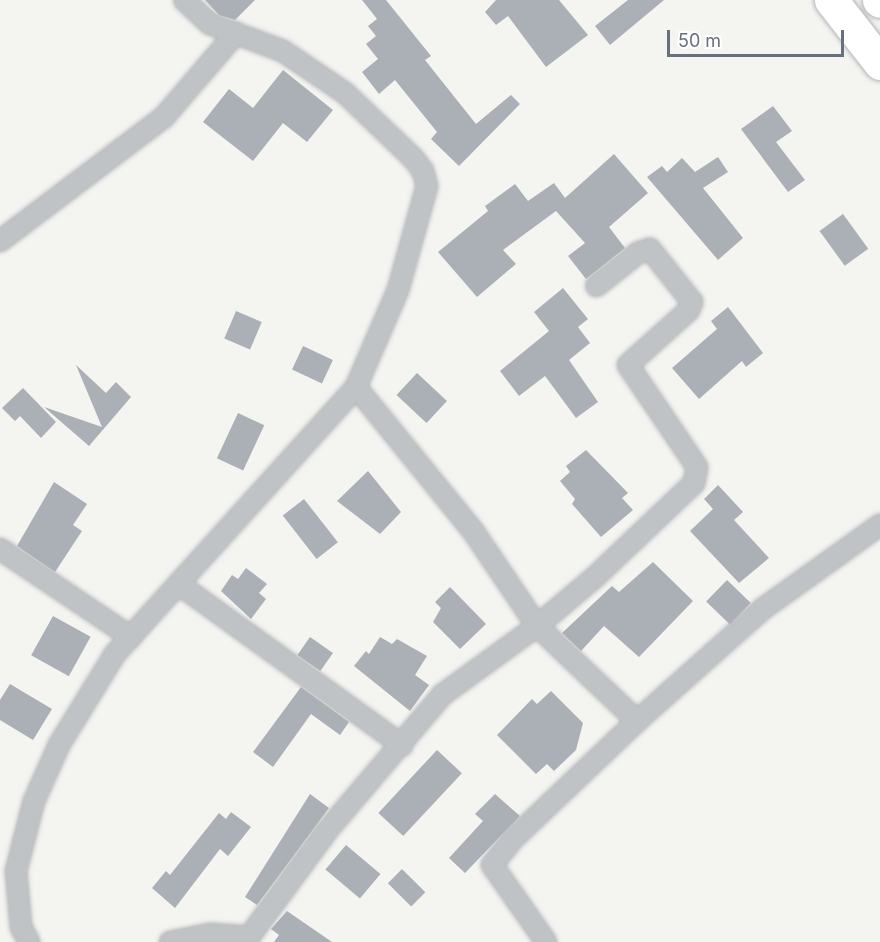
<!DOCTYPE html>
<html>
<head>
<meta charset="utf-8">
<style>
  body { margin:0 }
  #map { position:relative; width:880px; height:942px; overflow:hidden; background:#f4f4f1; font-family:Inter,sans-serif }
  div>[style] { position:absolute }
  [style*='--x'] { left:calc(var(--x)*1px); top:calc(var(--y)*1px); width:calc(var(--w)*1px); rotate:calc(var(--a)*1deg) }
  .building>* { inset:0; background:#abb0b6; transform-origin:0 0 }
  .roads { filter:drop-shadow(0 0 2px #b3b5b9) drop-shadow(0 0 2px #b3b5b9) }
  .street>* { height:20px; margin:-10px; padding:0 10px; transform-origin:10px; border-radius:10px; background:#c0c3c6 }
  .highway>* { height:33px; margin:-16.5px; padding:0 16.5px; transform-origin:16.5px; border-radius:16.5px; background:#fff }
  span { translate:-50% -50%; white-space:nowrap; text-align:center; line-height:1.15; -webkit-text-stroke:6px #fff; paint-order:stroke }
  .scale { position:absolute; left:667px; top:30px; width:177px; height:27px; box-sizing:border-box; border:3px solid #66707f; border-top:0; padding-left:8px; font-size:18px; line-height:21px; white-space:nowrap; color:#66707f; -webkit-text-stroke:4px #fff; paint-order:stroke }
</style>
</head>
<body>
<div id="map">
  <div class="building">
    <i style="clip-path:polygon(205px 0,255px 0,235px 20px,219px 15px)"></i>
    <i style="clip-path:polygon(362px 0,386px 0,431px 56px,425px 60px,476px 124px,511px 95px,520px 104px,459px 166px,431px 139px,437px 132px,395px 80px,379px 94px,362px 72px,378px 59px,366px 44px,376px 36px,368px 26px,377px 19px)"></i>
    <i style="clip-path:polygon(496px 0,559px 0,588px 35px,546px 67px,508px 16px,496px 25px,485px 12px)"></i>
    <i style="clip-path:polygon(628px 0,664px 0,610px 45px,595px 26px)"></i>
    <i style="clip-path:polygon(283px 70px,333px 110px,307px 142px,283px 123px,253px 161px,203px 122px,229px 89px,253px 108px)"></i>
    <i style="clip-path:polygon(773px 106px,792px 131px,776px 142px,805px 180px,788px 192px,741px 129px)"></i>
    <i style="clip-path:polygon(614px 154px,648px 193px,609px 227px,625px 248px,586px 279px,568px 256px,585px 243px,556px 211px,503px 250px,516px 264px,477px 297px,438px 252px,488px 211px,485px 206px,515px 184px,528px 201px,554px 183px,565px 198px)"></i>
    <i style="clip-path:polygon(718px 157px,728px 172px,703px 188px,743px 238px,718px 260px,647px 177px,662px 166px,667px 172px,682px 158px,695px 172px)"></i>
    <i style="left:843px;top:214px;width:43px;height:29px;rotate:54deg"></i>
    <i style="clip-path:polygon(563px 288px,588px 319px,578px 327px,590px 343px,569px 360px,598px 402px,576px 418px,545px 376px,519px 396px,500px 371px,549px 331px,534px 312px)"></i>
    <i style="clip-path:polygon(728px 307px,763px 353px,746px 367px,742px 361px,699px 399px,672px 368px,717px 329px,711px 321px)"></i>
    <i style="left:236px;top:311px;width:28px;height:30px;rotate:23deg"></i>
    <i style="left:303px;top:346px;width:33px;height:26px;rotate:25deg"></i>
    <i style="clip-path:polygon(76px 365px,106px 393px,116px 382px,131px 397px,89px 446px,44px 407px,102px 427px)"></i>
    <i style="left:417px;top:373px;width:41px;height:30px;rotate:43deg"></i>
    <i style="clip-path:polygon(23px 388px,56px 422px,41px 438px,20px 416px,15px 421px,2px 408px)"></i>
    <i style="left:238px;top:413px;width:29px;height:50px;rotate:25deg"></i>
    <i style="clip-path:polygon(586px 450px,628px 493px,622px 498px,633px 510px,601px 537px,572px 504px,575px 499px,560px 481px,570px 472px,566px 466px)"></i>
    <i style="clip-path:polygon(368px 471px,401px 512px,380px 534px,337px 501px)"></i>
    <i style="clip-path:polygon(54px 482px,87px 504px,73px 525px,82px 531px,55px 572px,17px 546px)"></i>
    <i style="clip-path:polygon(718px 485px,743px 512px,734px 520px,769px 558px,739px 583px,690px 531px,713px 509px,704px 499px)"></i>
    <i style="left:304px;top:499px;width:55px;height:27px;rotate:52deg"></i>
    <i style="clip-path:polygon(653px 562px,693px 601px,639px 657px,604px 626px,581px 651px,562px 633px,612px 586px,619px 592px)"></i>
    <i style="clip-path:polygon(246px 568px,267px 584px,259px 593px,266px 599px,251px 619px,221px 591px,232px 575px,238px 579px)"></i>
    <i style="left:727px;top:580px;width:33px;height:30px;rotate:44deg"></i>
    <i style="clip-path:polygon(450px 587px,486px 624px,460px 649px,433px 622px,441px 608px,435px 602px)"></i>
    <i style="left:53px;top:616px;width:43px;height:45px;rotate:29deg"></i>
    <i style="left:310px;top:637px;width:28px;height:22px;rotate:35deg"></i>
    <i style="clip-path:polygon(380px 637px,392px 644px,397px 639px,427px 656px,415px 675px,429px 685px,410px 711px,354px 666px,366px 651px,369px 654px)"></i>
    <i style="clip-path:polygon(10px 684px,52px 709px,33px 740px,0 720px,0 700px)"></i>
    <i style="clip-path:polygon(301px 687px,349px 722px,340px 735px,311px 714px,273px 767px,253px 752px)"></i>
    <i style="clip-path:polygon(551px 691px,583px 723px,576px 750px,554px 771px,547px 764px,536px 774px,497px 735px,532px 699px,537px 704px)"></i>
    <i style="left:437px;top:750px;width:34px;height:86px;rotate:43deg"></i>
    <i style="clip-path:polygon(310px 794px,329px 808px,257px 905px,245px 897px)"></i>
    <i style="clip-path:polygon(495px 794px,520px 816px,465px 873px,449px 858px,483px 821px,475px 814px)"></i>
    <i style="clip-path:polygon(231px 812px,251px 827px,228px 856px,220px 849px,175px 908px,152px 888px,166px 871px,170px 875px,219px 813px,226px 819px)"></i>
    <i style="left:346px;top:845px;width:45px;height:32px;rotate:40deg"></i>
    <i style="left:402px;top:869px;width:33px;height:20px;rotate:45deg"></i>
    <i style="clip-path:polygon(287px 911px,332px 942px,274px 942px,279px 935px,271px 929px)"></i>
  </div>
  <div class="roads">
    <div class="street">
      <i style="--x:0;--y:241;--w:206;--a:-37.1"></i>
      <i style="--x:164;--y:117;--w:111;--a:-49.4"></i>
      <i style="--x:356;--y:387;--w:186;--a:50.9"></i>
      <i style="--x:473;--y:531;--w:115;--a:56"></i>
      <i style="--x:537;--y:626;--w:138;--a:43.5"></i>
      <i style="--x:0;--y:549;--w:158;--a:33.9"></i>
      <i style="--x:180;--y:585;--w:274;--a:35.8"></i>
      <i style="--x:29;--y:942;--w:17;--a:-118"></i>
      <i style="--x:21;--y:927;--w:56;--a:-95.1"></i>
      <i style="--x:16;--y:871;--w:72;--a:-75.6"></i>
      <i style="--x:34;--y:801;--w:61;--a:-65.9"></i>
      <i style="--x:59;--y:745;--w:107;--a:-58.4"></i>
      <i style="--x:115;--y:654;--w:360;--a:-47.9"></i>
      <i style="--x:356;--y:387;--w:106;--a:-66.6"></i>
      <i style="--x:398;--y:290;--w:108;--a:-74.4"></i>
      <i style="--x:427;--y:186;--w:16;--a:-105"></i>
      <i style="--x:423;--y:171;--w:15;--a:-127"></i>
      <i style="--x:414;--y:159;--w:95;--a:-136.3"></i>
      <i style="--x:345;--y:93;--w:75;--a:-145.9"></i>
      <i style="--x:283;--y:51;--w:78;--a:-159.7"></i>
      <i style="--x:210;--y:24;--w:35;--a:-137"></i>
      <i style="--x:170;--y:942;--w:41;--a:-11.3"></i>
      <i style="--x:210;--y:934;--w:39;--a:4"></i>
      <i style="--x:249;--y:937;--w:130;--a:-53.7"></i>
      <i style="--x:326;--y:832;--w:180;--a:-49.7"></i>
      <i style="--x:442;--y:695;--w:117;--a:-36"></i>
      <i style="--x:537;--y:626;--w:75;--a:-40.1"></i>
      <i style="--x:594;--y:578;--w:138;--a:-43.5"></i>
      <i style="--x:694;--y:483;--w:16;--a:-79"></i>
      <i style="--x:697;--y:467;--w:123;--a:-124.1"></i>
      <i style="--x:628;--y:365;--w:82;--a:-42"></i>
      <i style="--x:689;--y:310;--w:9;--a:-69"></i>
      <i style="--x:692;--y:302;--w:68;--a:-128.4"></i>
      <i style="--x:650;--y:249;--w:13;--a:162"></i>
      <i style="--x:638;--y:253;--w:53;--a:141.8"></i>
      <i style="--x:546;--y:942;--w:94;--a:-125"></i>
      <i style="--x:492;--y:865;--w:32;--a:-51"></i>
      <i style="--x:512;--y:840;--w:173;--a:-43.6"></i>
      <i style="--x:637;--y:721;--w:170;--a:-41.7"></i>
      <i style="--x:764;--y:608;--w:143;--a:-35.6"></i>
    </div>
    <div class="highway">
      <i style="--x:831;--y:0;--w:80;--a:52.1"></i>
      <i style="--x:879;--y:0;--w:1;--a:45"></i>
    </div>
  </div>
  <div class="scale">50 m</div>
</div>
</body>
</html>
